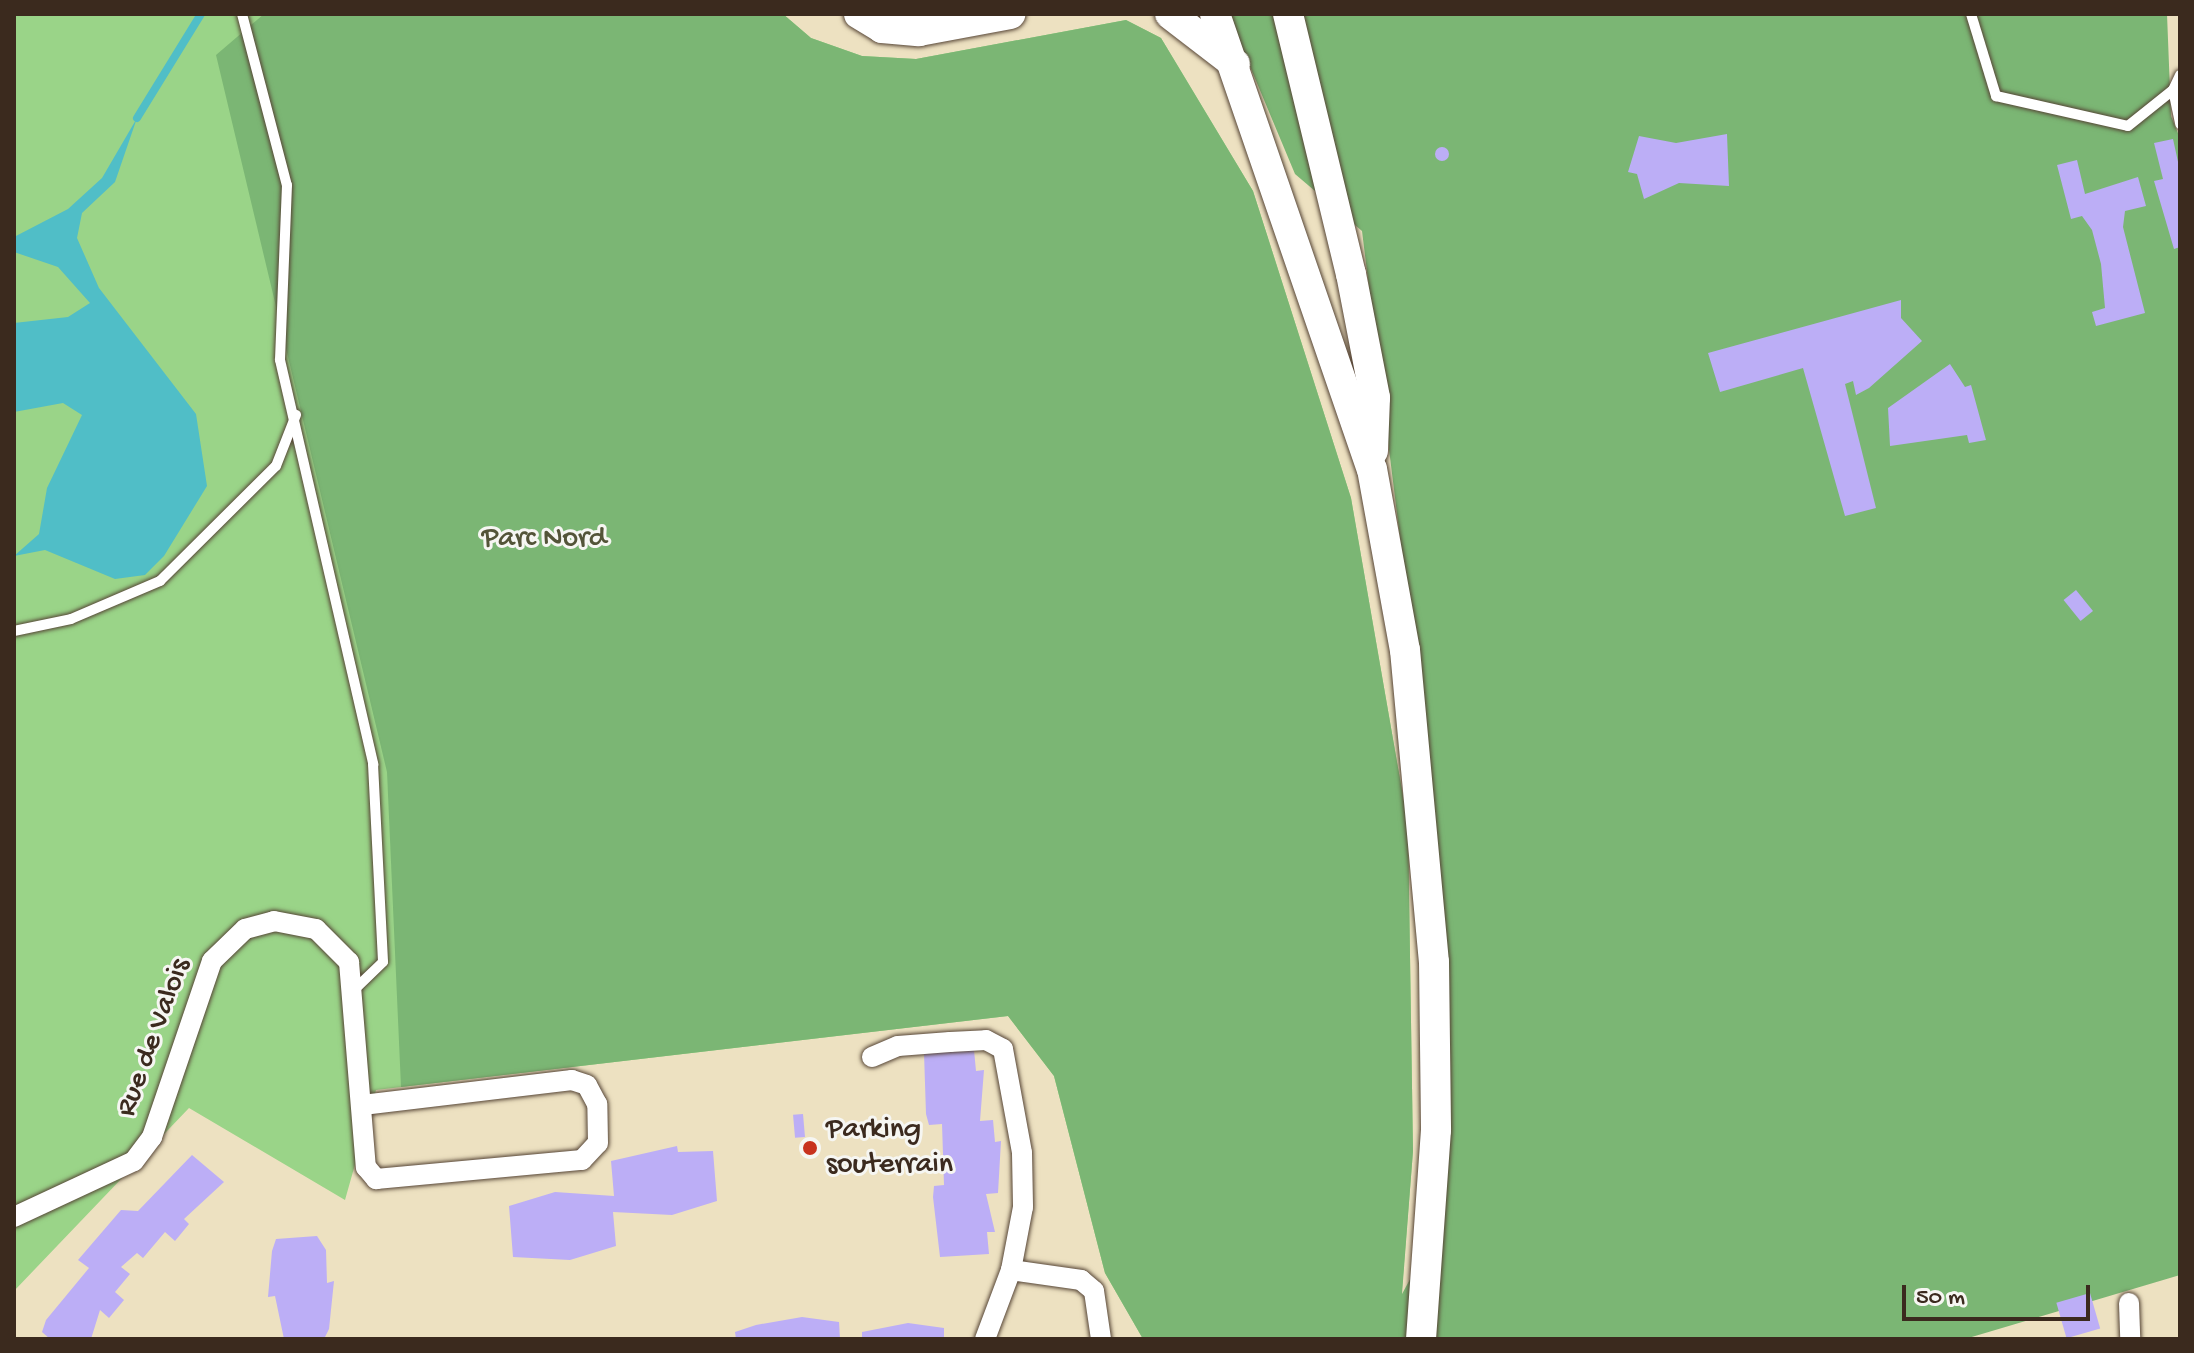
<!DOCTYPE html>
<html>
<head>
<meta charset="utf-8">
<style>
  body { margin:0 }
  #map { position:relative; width:2194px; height:1353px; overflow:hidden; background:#ede1c1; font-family:"Gochi Hand",sans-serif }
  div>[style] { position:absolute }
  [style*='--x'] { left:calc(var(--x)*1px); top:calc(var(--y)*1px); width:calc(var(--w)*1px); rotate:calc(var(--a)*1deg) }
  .green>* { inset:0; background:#9ad488 }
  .forest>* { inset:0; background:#7bb674 }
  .water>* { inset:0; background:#50bec7 }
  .stream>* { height:8px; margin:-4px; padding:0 4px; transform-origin:4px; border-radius:4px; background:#50bec7 }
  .building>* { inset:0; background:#bcaef6; transform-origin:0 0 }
  .round { border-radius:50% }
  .roads { filter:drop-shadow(0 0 2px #564536) drop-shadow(0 0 2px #564536) }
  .service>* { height:10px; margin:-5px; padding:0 5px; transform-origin:5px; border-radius:5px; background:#fff }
  .minor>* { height:20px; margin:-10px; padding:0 10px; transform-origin:10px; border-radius:10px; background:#fff }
  .secondary>* { height:30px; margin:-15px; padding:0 15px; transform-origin:15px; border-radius:15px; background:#fff }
  .dots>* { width:22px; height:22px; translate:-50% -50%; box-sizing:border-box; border:4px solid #f6f6f2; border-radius:50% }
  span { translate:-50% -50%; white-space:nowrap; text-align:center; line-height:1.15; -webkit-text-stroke:6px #f6f6f2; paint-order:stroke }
  .park-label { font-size:30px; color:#535438 }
  .street-label { font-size:30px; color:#3b2a1e }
  .poi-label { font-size:30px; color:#3b2a1e }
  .left { translate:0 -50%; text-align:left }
  .frame { position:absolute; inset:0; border:16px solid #3b2a1e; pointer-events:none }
  .scale { position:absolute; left:1902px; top:1285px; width:188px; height:36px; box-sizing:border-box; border:4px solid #3b2a1e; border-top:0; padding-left:10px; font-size:24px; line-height:28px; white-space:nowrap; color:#3b2a1e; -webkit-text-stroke:6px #f6f6f2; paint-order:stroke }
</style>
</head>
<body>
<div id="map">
  <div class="green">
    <i style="clip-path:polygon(14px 14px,783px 14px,811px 38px,862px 56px,916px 59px,1126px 20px,1161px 38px,1253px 191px,1351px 498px,1408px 825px,1413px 1151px,1398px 1339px,1143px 1339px,1105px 1273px,1054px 1076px,1008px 1016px,376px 1090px,345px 1200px,189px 1108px,14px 1291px)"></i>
  </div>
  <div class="forest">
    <i style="clip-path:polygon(264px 14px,783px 14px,811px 38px,862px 56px,916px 59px,1126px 20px,1161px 38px,1253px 191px,1351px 498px,1408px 825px,1413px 1151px,1402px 1294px,1445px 1215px,1414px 651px,1362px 231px,1295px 174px,1228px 14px,2167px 14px,2171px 116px,2180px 138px,2180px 1275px,1965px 1339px,1143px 1339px,1105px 1273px,1054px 1076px,1008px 1016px,401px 1087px,387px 772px,216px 55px)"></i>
  </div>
  <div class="water">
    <i style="clip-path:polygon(137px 118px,115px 182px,82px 213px,77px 238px,99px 288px,196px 414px,207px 486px,164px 556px,145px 575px,115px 579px,45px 550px,14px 556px,39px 534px,47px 488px,82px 415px,63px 403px,14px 412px,14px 323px,68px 317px,90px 303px,58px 267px,14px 252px,14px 237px,68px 209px,102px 178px)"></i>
  </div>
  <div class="stream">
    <i style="--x:137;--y:118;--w:122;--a:-58.4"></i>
  </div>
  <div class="building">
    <i style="clip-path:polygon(1727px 134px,1729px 186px,1679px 183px,1644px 199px,1637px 174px,1628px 172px,1639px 136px,1676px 143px)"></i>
    <i style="clip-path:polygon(2173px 139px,2180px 171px,2180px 247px,2174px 249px,2154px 181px,2163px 179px,2154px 143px)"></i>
    <i class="round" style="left:1435px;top:147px;width:14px;height:14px"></i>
    <i style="clip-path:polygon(2077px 160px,2085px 194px,2138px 177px,2146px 206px,2125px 211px,2123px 227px,2145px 313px,2096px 326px,2092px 312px,2105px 308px,2101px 264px,2092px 230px,2082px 216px,2071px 219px,2057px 165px)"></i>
    <i style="clip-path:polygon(1901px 300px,1901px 318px,1922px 341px,1869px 388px,1856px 395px,1853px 381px,1845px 384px,1876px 508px,1845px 516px,1803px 368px,1720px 392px,1708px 353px)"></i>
    <i style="clip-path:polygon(1950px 364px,1965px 387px,1971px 385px,1986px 440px,1969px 443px,1967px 435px,1890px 446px,1888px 408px)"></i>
    <i style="left:2076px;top:590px;width:27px;height:16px;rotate:51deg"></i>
    <i style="clip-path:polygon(974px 1050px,976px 1071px,984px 1070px,980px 1121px,993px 1120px,995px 1142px,1001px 1141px,998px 1193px,986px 1194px,995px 1232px,987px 1232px,989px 1254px,940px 1257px,933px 1197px,934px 1186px,944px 1185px,942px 1124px,929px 1125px,926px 1114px,924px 1053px)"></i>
    <i style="left:803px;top:1114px;width:23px;height:10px;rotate:85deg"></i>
    <i style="clip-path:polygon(677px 1146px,678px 1152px,713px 1151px,717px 1201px,672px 1215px,613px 1212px,616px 1246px,570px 1260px,513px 1257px,509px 1206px,555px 1192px,614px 1196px,611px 1161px)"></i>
    <i style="clip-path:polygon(192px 1155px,224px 1182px,184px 1219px,189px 1224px,175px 1241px,165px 1232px,143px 1258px,137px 1253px,121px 1267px,130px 1274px,115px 1292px,124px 1300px,109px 1318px,100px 1310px,91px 1339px,50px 1339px,42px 1332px,46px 1320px,89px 1268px,78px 1260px,121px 1210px,138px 1211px)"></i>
    <i style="clip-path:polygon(317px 1236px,326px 1250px,327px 1283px,334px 1281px,329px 1329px,324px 1339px,284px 1339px,275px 1296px,268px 1297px,272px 1251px,276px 1239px)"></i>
    <i style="left:2090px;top:1293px;width:37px;height:35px;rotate:74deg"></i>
    <i style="clip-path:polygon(802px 1317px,839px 1322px,840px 1339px,736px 1339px,735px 1332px,756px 1325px)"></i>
    <i style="clip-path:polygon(908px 1323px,944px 1328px,944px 1339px,862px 1339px,862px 1332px)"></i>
  </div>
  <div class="roads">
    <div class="service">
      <i style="--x:242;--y:14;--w:177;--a:75.3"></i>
      <i style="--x:287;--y:185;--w:175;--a:92.3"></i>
      <i style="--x:280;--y:360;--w:415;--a:77"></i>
      <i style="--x:373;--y:764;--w:198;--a:87.1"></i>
      <i style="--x:383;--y:962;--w:37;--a:136"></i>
      <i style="--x:1971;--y:14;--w:86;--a:73"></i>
      <i style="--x:1996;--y:96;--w:135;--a:12.8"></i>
      <i style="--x:2128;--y:126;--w:58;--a:-38.7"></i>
      <i style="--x:2180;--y:75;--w:17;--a:115"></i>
      <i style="--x:2173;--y:90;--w:35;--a:78"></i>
      <i style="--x:14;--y:631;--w:58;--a:-11.9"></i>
      <i style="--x:71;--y:619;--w:97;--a:-23.1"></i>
      <i style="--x:160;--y:581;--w:163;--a:-44.8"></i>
      <i style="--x:276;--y:466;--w:55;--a:-68.6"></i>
    </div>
    <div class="minor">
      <i style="--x:872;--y:1057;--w:28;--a:-23"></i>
      <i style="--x:898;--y:1046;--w:52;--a:-4.4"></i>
      <i style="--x:950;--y:1042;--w:36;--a:-3"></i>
      <i style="--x:986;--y:1040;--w:19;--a:28"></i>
      <i style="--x:1003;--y:1049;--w:106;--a:79.6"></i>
      <i style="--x:1022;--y:1153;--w:54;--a:88.9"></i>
      <i style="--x:1023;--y:1207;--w:64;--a:100.8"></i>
      <i style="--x:1011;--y:1270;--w:74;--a:110.6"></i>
      <i style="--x:14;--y:1217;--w:132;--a:-25"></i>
      <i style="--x:134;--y:1161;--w:30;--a:-53"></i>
      <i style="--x:152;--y:1137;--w:186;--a:-71.2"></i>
      <i style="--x:212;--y:961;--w:46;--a:-44.1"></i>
      <i style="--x:245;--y:929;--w:30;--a:-15"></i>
      <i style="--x:274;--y:921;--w:43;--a:10.8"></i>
      <i style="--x:316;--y:929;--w:47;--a:45"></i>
      <i style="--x:349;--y:962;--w:206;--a:85.3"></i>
      <i style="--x:366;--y:1167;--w:16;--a:50"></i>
      <i style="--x:376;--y:1179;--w:207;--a:-5.3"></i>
      <i style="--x:582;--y:1160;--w:23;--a:-47"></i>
      <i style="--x:598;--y:1143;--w:39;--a:-91"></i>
      <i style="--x:597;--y:1104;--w:21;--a:-118"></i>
      <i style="--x:587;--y:1085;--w:16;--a:-162"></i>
      <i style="--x:572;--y:1080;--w:211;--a:173.2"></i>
      <i style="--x:1011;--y:1270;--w:71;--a:8.1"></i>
      <i style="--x:1081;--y:1280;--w:17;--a:40"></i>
      <i style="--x:1094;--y:1291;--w:49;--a:81.7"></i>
      <i style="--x:2129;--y:1303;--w:36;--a:88"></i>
    </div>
    <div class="secondary">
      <i style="--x:859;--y:14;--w:27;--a:31"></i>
      <i style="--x:882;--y:28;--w:37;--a:5"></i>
      <i style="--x:919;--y:31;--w:93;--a:-10.6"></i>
      <i style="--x:1170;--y:14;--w:82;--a:37.6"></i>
      <i style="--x:1215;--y:14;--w:481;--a:71"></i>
      <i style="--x:1372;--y:469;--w:184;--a:79.7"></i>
      <i style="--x:1405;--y:650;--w:313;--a:84.7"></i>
      <i style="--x:1434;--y:962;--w:168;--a:89.3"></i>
      <i style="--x:1436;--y:1130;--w:210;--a:94.1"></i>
      <i style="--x:1288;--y:14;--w:268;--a:76.4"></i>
      <i style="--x:1351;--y:274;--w:126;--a:79"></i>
      <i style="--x:1375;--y:398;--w:53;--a:92.2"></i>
    </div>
  </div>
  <div class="dots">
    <i style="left:810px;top:1148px;background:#c8321e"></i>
  </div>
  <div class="park-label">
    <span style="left:544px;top:540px">Parc Nord</span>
  </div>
  <div class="street-label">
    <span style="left:155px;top:1038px;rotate:-70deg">Rue de Valois</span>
  </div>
  <div class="poi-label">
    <span class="left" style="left:826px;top:1148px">Parking<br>souterrain</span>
  </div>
  <div class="frame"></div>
  <div class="scale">50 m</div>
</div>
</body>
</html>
